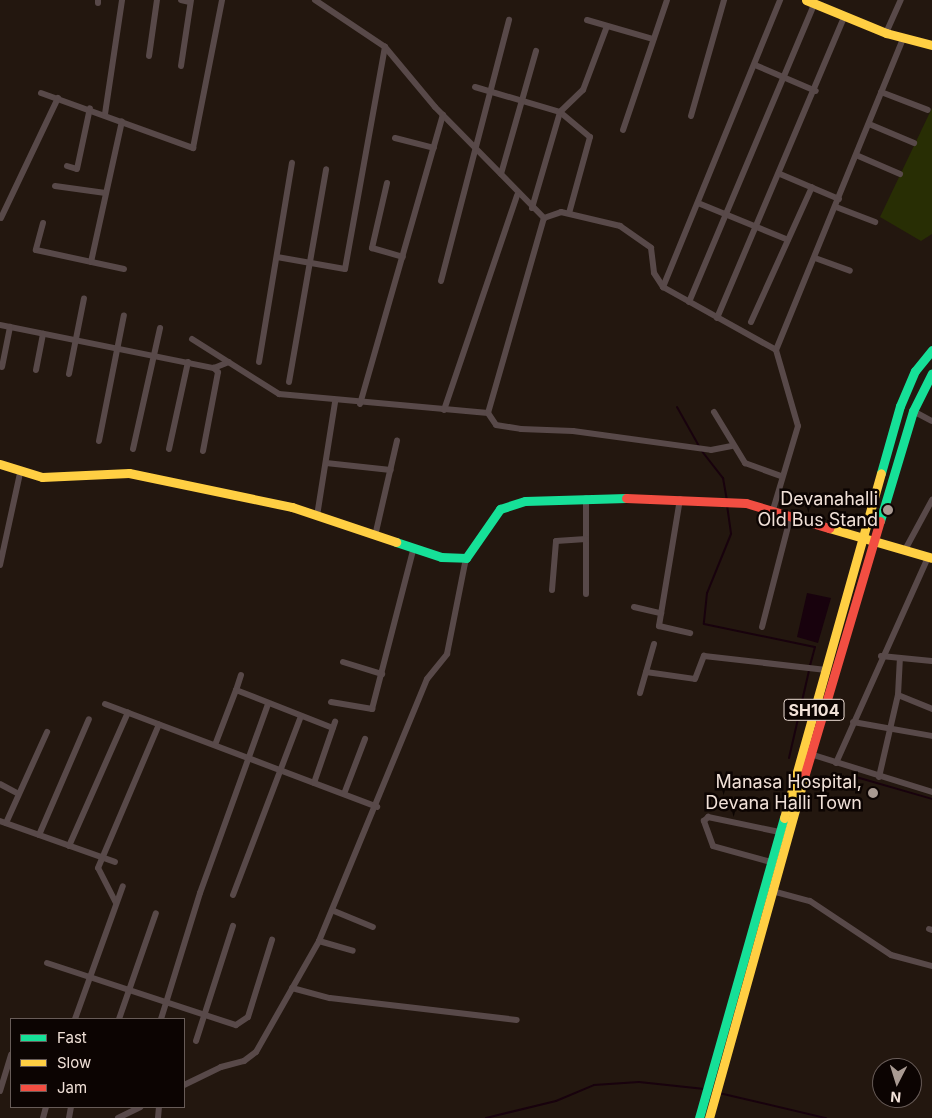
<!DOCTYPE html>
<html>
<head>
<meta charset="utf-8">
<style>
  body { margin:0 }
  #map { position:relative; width:932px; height:1118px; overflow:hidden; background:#23170f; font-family:Inter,sans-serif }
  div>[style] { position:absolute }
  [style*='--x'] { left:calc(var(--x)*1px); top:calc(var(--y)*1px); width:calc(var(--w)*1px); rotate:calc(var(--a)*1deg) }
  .green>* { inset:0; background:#282e04 }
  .water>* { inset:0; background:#18020d }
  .stream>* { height:2px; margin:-1px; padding:0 1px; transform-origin:1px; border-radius:1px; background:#18020d }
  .street>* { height:6px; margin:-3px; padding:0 3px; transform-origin:3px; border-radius:3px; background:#584949 }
  .fast>* { height:9px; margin:-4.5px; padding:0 4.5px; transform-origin:4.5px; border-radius:4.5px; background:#16e098 }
  .slow>* { height:9px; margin:-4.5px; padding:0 4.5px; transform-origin:4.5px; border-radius:4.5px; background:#ffcf43 }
  .jam>* { height:9px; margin:-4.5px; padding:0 4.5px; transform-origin:4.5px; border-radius:4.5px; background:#f24e42 }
  .dots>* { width:14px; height:14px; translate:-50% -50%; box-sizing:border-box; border:2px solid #0c0402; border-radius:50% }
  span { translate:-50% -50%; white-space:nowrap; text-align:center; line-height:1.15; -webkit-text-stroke:5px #0c0402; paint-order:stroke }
  .shield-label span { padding:1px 4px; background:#0c0402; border:1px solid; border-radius:4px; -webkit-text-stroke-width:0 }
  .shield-label { font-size:16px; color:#f1e1d8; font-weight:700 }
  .poi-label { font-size:18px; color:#f1e1d8 }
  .right { translate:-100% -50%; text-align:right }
  .legend { position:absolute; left:10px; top:1018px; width:175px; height:90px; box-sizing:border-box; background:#0c0402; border:1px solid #685c58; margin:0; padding:6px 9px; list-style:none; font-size:15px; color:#f1e1d8 }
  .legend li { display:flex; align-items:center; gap:10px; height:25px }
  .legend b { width:25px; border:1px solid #685c58 }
  .north { position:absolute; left:872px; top:1058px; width:50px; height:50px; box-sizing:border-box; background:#0c0402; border:1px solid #685c58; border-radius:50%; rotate:185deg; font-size:14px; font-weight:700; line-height:20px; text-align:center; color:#f1e1d8 }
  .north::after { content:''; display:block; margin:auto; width:18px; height:22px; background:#a99a92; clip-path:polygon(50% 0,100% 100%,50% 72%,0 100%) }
</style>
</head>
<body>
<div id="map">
  <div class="green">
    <i style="clip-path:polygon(932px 108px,932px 234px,921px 241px,880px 217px)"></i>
  </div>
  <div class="water">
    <i style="clip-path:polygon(807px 593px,831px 598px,818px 643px,797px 637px)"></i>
  </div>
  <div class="stream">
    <i style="--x:677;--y:407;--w:45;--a:60.6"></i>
    <i style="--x:701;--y:450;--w:36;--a:52"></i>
    <i style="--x:723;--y:478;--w:22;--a:80"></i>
    <i style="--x:727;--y:505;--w:29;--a:82"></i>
    <i style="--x:731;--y:534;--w:64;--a:112.1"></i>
    <i style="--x:707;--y:593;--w:31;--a:96"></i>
    <i style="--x:704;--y:624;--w:113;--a:11.7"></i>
    <i style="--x:815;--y:647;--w:20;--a:105"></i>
    <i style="--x:789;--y:758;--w:89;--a:-77.1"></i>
    <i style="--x:856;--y:777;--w:79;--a:16.1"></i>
    <i style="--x:719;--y:1093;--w:110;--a:13.2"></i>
    <i style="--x:486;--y:1118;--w:72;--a:-13.7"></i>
    <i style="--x:556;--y:1101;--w:41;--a:-22.8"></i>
    <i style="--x:594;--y:1085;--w:45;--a:-3.8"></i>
    <i style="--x:639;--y:1082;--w:66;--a:6.1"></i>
  </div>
  <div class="street">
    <i style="--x:181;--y:0;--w:9;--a:13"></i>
    <i style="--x:315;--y:0;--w:84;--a:33.9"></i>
    <i style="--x:385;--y:47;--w:78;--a:50.2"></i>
    <i style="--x:435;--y:107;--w:156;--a:45.5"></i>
    <i style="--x:544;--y:218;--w:18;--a:-19"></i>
    <i style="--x:561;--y:212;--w:61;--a:13.3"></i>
    <i style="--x:620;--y:226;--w:38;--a:35"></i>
    <i style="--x:651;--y:248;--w:25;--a:83"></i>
    <i style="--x:654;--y:273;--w:17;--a:57"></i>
    <i style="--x:663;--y:287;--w:129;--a:29.1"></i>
    <i style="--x:776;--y:350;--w:79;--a:73.9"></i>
    <i style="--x:798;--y:426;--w:88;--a:106.6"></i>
    <i style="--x:98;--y:3;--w:3;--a:-90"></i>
    <i style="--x:587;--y:20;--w:69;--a:16.1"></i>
    <i style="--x:886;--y:33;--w:36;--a:-66"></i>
    <i style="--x:149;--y:56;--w:57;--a:-81.9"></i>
    <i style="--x:755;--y:65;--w:66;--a:23.1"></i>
    <i style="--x:181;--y:66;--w:67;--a:-81.4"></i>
    <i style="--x:475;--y:87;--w:89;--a:16.4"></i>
    <i style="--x:560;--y:112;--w:39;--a:40"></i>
    <i style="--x:590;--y:137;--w:79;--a:105.4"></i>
    <i style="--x:881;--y:92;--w:50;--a:21"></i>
    <i style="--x:41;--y:93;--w:162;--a:19.9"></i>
    <i style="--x:193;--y:148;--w:151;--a:-78.9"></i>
    <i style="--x:105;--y:114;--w:115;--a:-81.5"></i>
    <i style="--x:691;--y:116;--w:121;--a:-74.1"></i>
    <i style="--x:869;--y:124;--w:49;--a:22.9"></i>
    <i style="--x:623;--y:130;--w:137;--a:-71.3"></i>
    <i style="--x:395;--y:138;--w:40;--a:14.4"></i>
    <i style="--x:856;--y:155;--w:48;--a:23.4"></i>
    <i style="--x:67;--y:166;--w:10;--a:17"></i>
    <i style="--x:77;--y:169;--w:62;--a:-78"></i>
    <i style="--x:501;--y:174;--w:128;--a:-74.1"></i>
    <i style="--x:780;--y:174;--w:64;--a:23"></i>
    <i style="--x:387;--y:183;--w:67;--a:103"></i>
    <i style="--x:372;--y:248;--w:32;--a:16"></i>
    <i style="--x:55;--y:186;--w:51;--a:7.8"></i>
    <i style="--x:698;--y:203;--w:97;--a:22.3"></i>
    <i style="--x:836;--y:207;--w:42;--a:21"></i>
    <i style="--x:532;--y:208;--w:100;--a:-73.7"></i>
    <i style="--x:560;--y:112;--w:32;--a:-44"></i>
    <i style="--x:583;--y:90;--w:68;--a:-69.4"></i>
    <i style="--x:1;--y:218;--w:133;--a:-64.6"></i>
    <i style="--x:43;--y:223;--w:28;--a:105"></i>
    <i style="--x:36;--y:250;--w:90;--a:12.2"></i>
    <i style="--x:277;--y:257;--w:69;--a:10"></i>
    <i style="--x:345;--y:269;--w:226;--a:-79.8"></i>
    <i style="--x:815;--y:258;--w:37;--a:20"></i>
    <i style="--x:91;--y:262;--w:144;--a:-77.6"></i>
    <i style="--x:441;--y:281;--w:270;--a:-75.4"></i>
    <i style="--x:663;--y:287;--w:310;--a:-67.8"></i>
    <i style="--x:689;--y:302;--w:323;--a:-67.2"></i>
    <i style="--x:717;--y:318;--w:327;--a:-67.1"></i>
    <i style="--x:751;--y:322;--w:148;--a:-65.7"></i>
    <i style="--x:0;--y:325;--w:218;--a:11.4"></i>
    <i style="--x:214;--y:368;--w:16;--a:-22"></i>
    <i style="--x:192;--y:339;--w:103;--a:32.3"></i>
    <i style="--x:279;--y:394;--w:210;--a:5.2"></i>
    <i style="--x:488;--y:413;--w:14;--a:56"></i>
    <i style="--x:496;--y:425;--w:25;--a:9"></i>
    <i style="--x:521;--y:429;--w:52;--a:2.2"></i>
    <i style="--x:573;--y:431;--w:139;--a:7.8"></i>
    <i style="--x:711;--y:450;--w:21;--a:-11"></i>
    <i style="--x:776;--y:350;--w:336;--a:-67.8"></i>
    <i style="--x:259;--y:362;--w:202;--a:-80.6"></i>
    <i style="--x:2;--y:367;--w:41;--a:-78.7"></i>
    <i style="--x:36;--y:370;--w:37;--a:-79"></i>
    <i style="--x:69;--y:374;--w:77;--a:-78.8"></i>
    <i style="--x:289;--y:382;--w:216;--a:-80.1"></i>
    <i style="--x:360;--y:404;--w:301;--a:-74"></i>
    <i style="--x:444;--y:410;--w:227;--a:-71.2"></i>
    <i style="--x:913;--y:411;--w:21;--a:28"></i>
    <i style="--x:714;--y:412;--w:60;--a:58.7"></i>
    <i style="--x:745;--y:463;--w:37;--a:20"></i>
    <i style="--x:488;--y:413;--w:203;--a:-74"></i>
    <i style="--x:99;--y:441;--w:128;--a:-78.8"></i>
    <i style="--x:133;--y:449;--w:124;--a:-77.4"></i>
    <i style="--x:169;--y:449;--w:89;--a:-77.7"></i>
    <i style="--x:203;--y:451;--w:80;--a:-79.2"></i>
    <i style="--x:218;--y:372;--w:6;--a:-135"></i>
    <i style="--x:326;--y:463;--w:65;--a:6.1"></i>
    <i style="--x:586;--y:498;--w:96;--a:90"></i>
    <i style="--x:680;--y:499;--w:129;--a:99.4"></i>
    <i style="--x:659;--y:626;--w:32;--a:13"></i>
    <i style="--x:317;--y:516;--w:115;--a:-81"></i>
    <i style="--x:375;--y:536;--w:98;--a:-77"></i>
    <i style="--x:906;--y:548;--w:55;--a:-61.6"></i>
    <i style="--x:0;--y:565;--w:94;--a:-77.7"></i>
    <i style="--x:552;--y:590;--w:49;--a:-85.3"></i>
    <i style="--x:556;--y:541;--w:30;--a:-4"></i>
    <i style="--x:634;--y:607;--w:28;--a:13"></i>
    <i style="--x:762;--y:627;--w:116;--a:-75.5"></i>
    <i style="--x:881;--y:656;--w:51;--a:5.6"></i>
    <i style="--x:343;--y:662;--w:41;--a:17.1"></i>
    <i style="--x:646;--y:672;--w:49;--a:8.1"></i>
    <i style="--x:695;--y:679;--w:25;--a:-69"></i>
    <i style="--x:704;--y:656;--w:123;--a:6.5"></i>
    <i style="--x:241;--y:675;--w:16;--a:108"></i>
    <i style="--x:236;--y:690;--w:104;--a:21.4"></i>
    <i style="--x:640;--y:693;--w:51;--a:-74.1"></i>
    <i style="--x:898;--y:695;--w:37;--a:22"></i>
    <i style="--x:331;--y:702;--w:42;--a:9.7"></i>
    <i style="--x:372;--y:709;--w:163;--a:-75.5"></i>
    <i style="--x:105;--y:704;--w:291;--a:20.7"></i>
    <i style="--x:853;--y:722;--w:80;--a:10"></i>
    <i style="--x:215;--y:745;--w:59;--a:-69.1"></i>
    <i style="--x:807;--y:753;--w:131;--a:17.3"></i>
    <i style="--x:836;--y:763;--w:226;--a:-65.9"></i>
    <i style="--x:879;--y:777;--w:84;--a:-77"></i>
    <i style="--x:898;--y:695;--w:36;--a:-87"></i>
    <i style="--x:314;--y:783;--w:65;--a:-71"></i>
    <i style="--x:0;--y:784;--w:21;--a:28"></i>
    <i style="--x:344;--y:794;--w:59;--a:-69.1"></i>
    <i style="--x:0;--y:821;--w:122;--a:19.6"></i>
    <i style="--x:6;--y:823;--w:100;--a:-65.7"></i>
    <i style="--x:39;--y:835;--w:126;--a:-66.7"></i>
    <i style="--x:69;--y:846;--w:146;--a:-66.2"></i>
    <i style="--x:771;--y:862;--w:60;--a:-164.6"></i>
    <i style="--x:713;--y:846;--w:27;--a:-110"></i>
    <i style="--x:704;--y:821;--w:6;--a:-45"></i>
    <i style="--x:708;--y:817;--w:73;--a:11.9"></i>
    <i style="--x:772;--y:891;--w:39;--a:15"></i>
    <i style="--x:810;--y:901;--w:97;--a:33.7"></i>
    <i style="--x:891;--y:955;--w:42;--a:15"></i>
    <i style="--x:233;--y:895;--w:191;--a:-69.2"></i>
    <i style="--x:116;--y:903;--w:39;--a:-117"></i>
    <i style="--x:98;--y:868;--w:156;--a:-67"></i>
    <i style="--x:334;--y:911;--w:42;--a:22.3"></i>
    <i style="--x:929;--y:929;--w:3;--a:18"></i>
    <i style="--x:319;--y:941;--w:35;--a:16"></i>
    <i style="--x:47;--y:963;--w:199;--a:18.2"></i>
    <i style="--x:236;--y:1025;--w:14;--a:-34"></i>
    <i style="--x:248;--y:1017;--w:81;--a:-72.7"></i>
    <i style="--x:292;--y:988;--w:39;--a:15"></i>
    <i style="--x:330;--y:998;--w:188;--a:6.7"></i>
    <i style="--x:75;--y:1019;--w:141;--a:-70.2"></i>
    <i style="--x:119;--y:1019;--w:112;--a:-70.8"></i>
    <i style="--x:161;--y:1019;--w:132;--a:-72.8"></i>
    <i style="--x:200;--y:893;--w:201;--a:-70.2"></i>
    <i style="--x:196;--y:1041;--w:121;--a:-72.2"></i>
    <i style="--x:184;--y:1085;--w:41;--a:-25.9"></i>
    <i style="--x:221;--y:1067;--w:24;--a:-15"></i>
    <i style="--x:244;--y:1061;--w:15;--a:-37"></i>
    <i style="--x:256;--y:1052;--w:128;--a:-60.4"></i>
    <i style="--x:319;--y:941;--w:283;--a:-67.6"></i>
    <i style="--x:427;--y:679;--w:32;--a:-51"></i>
    <i style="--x:447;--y:654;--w:98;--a:-78.8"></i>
    <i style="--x:0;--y:1091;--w:38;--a:-73"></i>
    <i style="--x:43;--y:1118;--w:11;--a:-75"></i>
    <i style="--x:69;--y:1118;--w:11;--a:-80"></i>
    <i style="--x:118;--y:1118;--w:25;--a:-26"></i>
    <i style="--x:158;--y:1118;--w:11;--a:-85"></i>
  </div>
  <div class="fast">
    <i style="--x:881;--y:473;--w:70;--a:-74.2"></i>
    <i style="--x:900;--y:406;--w:38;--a:-67"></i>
    <i style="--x:915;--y:371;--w:27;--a:-51"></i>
    <i style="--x:880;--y:521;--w:115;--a:-73.3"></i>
    <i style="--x:913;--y:411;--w:42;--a:-63.4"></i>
    <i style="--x:396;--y:542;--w:47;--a:18.4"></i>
    <i style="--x:441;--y:557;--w:25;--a:2"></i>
    <i style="--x:466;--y:558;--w:60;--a:-55.2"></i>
    <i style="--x:500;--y:509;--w:26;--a:-18"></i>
    <i style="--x:525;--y:501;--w:101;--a:-1.7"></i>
    <i style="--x:699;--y:1118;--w:312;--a:-74.2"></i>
  </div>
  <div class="slow">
    <i style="--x:806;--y:0;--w:87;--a:22.4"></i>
    <i style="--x:886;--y:33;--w:48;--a:14.6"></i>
    <i style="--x:0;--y:464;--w:44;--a:17.2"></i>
    <i style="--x:42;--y:477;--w:87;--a:-2.6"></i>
    <i style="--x:129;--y:473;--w:167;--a:11.8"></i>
    <i style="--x:292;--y:507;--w:110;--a:18.6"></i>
    <i style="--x:829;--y:528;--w:107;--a:16.2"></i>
    <i style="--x:784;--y:818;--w:358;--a:-74.3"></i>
    <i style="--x:709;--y:1118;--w:354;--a:-74.4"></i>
  </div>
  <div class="jam">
    <i style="--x:626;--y:498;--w:120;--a:2.4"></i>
    <i style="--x:746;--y:503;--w:87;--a:16.8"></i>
    <i style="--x:804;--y:777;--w:267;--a:-73.5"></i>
  </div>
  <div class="dots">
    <i style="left:888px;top:510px;background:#a99a92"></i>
    <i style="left:873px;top:793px;background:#a99a92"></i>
  </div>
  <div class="shield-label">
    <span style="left:814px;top:710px">SH104</span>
  </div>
  <div class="poi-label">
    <span class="right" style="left:878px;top:510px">Devanahalli<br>Old Bus Stand</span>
    <span class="right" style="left:862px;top:793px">Manasa Hospital,<br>Devana Halli Town</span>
  </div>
  <ul class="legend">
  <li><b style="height:6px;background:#16e098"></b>Fast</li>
  <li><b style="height:6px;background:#ffcf43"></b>Slow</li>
  <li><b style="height:6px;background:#f24e42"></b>Jam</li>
  </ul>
  <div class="north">N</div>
</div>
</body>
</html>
